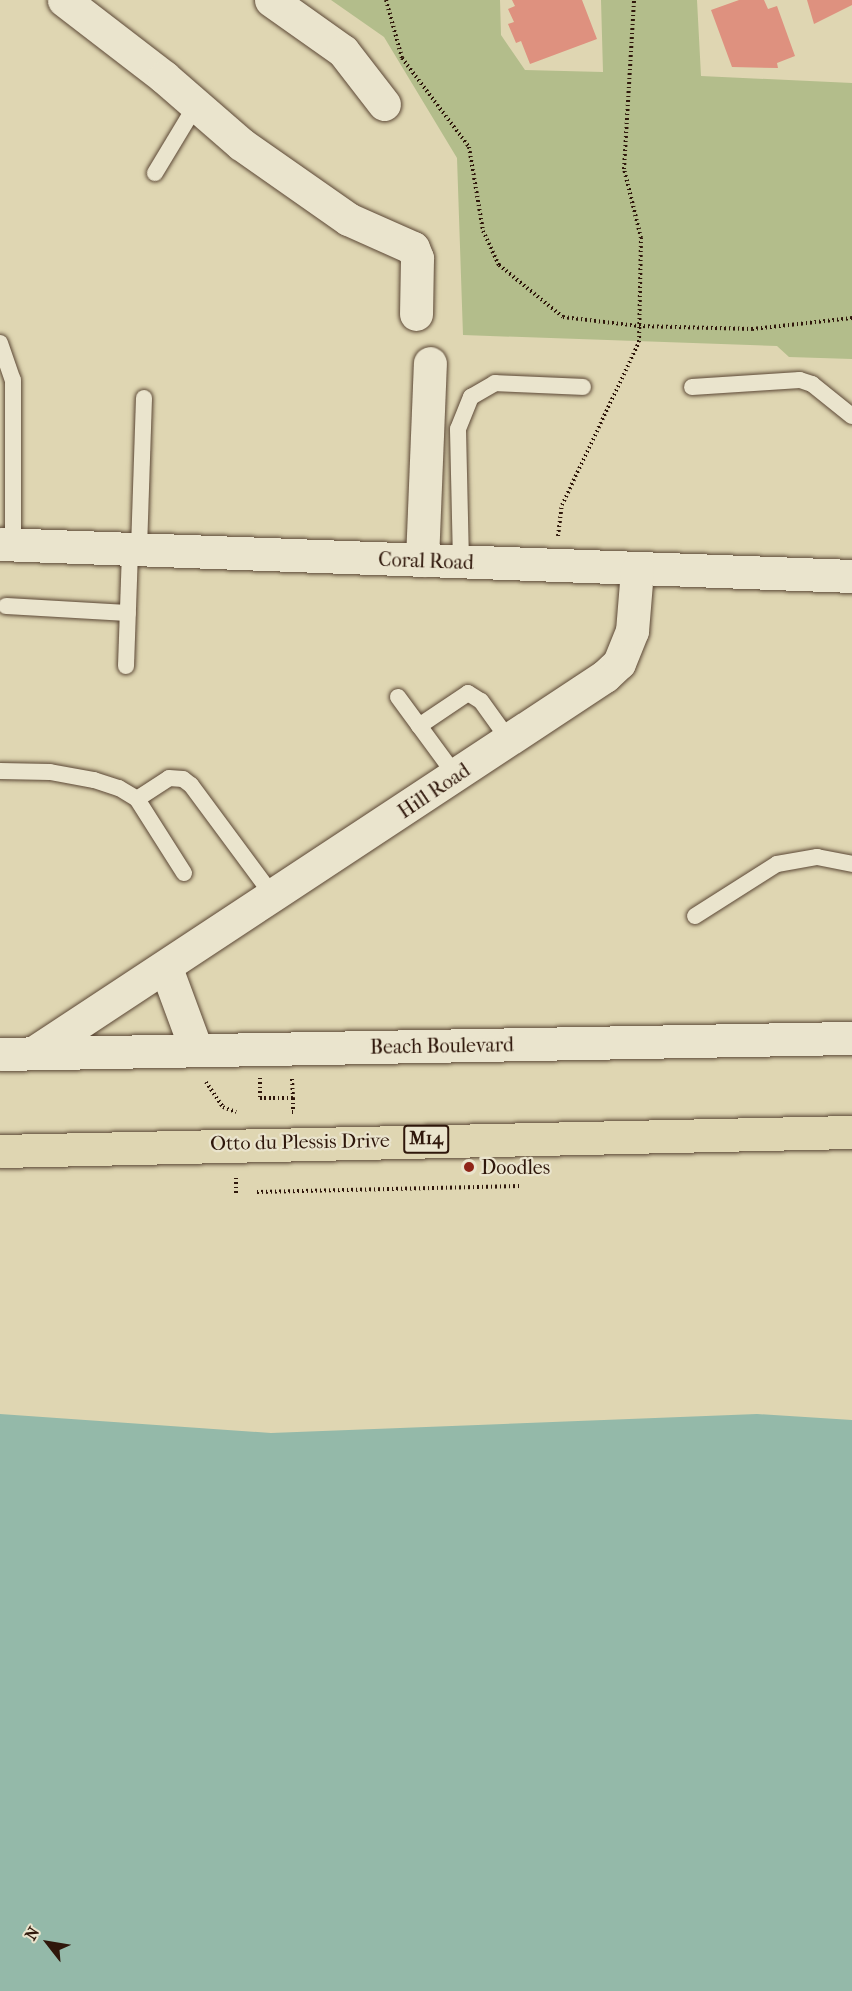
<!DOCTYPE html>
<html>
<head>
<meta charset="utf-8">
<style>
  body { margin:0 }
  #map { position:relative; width:852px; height:1991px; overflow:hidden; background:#dfd6b2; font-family:"IM FELL French Canon",serif }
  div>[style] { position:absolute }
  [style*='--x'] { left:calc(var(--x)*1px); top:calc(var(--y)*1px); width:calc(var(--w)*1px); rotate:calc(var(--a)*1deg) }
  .green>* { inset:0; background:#b3bd8b }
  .water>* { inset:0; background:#94b9a9 }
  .building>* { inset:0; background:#de917f }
  .path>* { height:4px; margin-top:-2px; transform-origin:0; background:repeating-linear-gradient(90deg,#2f170b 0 1.5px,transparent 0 4.5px) }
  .roads { filter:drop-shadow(0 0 2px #5b4735) drop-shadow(0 0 2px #5b4735) }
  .lane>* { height:16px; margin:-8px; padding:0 8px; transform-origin:8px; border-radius:8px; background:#eae4cd }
  .street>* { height:33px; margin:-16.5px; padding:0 16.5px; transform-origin:16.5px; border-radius:16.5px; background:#eae4cd }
  .primary>* { height:33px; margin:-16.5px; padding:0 16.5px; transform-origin:16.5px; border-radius:16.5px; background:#dfd6b2 }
  .dots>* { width:16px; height:16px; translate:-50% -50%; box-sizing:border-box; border:3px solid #eae4cd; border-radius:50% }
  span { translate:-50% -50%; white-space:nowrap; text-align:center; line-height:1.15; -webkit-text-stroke:4.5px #eae4cd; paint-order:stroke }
  .shield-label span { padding:2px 4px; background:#eae4cd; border:2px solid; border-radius:4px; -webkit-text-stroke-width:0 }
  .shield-label { font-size:18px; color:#2f170b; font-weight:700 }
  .street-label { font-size:20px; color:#2f170b }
  .poi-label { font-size:20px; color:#2f170b }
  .left { translate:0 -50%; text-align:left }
  .north { position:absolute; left:18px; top:1913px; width:60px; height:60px; -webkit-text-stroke:4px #eae4cd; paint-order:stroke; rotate:301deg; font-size:16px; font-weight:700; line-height:24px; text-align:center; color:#2f170b }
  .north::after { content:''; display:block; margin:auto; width:21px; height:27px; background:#2f170b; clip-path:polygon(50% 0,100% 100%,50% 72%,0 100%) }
</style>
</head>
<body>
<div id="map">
  <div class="green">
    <i style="clip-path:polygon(331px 0,500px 0,501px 35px,525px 70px,603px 72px,601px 0,697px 0,701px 76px,852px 83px,852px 359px,789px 357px,777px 346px,463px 335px,457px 158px,384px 37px)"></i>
  </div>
  <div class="water">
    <i style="clip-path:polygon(0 1414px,271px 1433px,757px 1414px,852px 1420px,852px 1991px,0 1991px)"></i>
  </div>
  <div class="building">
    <i style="clip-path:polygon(512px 0,582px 0,597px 39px,530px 64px,521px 41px,516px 43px,508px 24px,514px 22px,508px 9px,515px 6px)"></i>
    <i style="clip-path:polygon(739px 0,764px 0,768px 9px,777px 6px,795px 56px,777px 63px,778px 68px,732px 67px,711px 10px)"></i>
    <i style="clip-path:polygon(807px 0,852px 0,852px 5px,814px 24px)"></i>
  </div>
  <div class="path">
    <i style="--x:386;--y:0;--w:60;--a:74.6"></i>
    <i style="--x:402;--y:58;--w:111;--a:53"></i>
    <i style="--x:469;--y:147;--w:85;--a:80.5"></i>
    <i style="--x:483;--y:231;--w:38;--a:65"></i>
    <i style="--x:499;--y:265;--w:82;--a:39.1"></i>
    <i style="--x:563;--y:317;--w:77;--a:6.8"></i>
    <i style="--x:639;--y:326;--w:113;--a:1.5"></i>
    <i style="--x:752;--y:329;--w:101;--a:-6.3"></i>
    <i style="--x:558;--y:536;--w:31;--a:-83"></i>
    <i style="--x:562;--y:505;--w:180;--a:-64.7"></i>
    <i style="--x:639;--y:342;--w:104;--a:-88.9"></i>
    <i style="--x:641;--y:238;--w:71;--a:-103.8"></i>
    <i style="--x:624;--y:169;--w:169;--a:-86.6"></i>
    <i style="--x:260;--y:1078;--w:20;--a:90"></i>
    <i style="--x:260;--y:1098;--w:33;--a:0"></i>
    <i style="--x:293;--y:1098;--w:14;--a:90"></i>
    <i style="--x:293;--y:1112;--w:4;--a:180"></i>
    <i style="--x:292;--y:1079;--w:19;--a:87"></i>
    <i style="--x:206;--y:1082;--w:30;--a:56"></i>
    <i style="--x:223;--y:1107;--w:14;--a:21"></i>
    <i style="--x:257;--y:1192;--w:264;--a:-1.3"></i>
    <i style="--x:236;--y:1193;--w:16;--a:-90"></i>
  </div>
  <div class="roads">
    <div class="lane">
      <i style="--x:155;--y:173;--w:79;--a:-58.9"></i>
      <i style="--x:0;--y:343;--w:39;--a:71"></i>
      <i style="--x:13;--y:380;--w:164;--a:90"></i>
      <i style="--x:692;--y:387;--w:108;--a:-3.7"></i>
      <i style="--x:800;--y:380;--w:13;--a:18"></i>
      <i style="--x:812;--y:384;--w:51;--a:38.7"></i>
      <i style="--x:139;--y:549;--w:151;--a:-88.1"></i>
      <i style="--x:461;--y:562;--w:133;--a:-91.3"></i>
      <i style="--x:458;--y:429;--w:35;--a:-68"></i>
      <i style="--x:471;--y:397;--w:28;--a:-30"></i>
      <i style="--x:495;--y:383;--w:88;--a:2.6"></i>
      <i style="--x:6;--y:606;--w:122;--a:3.3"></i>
      <i style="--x:126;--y:666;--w:117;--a:-88"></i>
      <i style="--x:398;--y:697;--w:98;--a:53.7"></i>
      <i style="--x:419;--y:726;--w:59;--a:-34"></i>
      <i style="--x:468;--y:693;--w:15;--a:32"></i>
      <i style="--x:481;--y:701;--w:48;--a:54.3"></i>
      <i style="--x:0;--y:771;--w:50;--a:1.1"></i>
      <i style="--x:50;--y:772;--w:45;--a:10.3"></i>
      <i style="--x:94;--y:780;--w:26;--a:18"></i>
      <i style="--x:119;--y:788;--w:21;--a:31"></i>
      <i style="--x:184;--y:873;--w:88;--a:-122.4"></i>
      <i style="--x:137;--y:799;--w:38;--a:-33"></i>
      <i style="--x:169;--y:778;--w:14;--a:4"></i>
      <i style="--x:183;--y:779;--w:10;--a:37"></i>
      <i style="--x:191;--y:785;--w:139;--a:53.5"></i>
      <i style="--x:695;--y:916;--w:97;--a:-32.4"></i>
      <i style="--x:777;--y:864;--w:41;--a:-9.9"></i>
      <i style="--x:817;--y:857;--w:36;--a:11"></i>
    </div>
    <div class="street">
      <i style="--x:64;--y:0;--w:126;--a:37.6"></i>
      <i style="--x:164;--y:77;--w:102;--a:41"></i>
      <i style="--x:241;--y:144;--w:131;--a:35"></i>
      <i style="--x:348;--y:219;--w:71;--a:24"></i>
      <i style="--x:413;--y:248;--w:11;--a:68"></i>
      <i style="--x:417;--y:258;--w:56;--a:91"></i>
      <i style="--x:271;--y:0;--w:88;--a:35.3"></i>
      <i style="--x:343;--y:51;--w:67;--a:52.3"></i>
      <i style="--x:0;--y:544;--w:853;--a:2.15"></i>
      <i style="--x:422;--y:560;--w:197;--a:-87.7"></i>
      <i style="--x:166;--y:968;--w:86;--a:69.7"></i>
      <i style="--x:33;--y:1053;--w:685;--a:-33.39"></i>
      <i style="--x:605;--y:676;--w:19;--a:-43"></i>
      <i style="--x:619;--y:663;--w:35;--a:-68"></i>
      <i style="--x:632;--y:631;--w:61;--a:-85.3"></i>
      <i style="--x:0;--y:1054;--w:852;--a:-1.08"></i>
    </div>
    <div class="primary">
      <i style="--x:0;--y:1151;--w:852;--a:-1.28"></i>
    </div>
  </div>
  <div class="dots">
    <i style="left:469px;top:1167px;background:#8f2418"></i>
  </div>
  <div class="shield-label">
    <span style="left:426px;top:1139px">M14</span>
  </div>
  <div class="street-label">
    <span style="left:426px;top:561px;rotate:2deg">Coral Road</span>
    <span style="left:434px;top:791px;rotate:-34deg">Hill Road</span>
    <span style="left:442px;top:1046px;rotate:-1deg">Beach Boulevard</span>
    <span style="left:300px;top:1142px;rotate:-1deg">Otto du Plessis Drive</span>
  </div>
  <div class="poi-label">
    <span class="left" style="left:481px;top:1167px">Doodles</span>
  </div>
  <div class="north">N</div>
</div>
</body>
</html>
